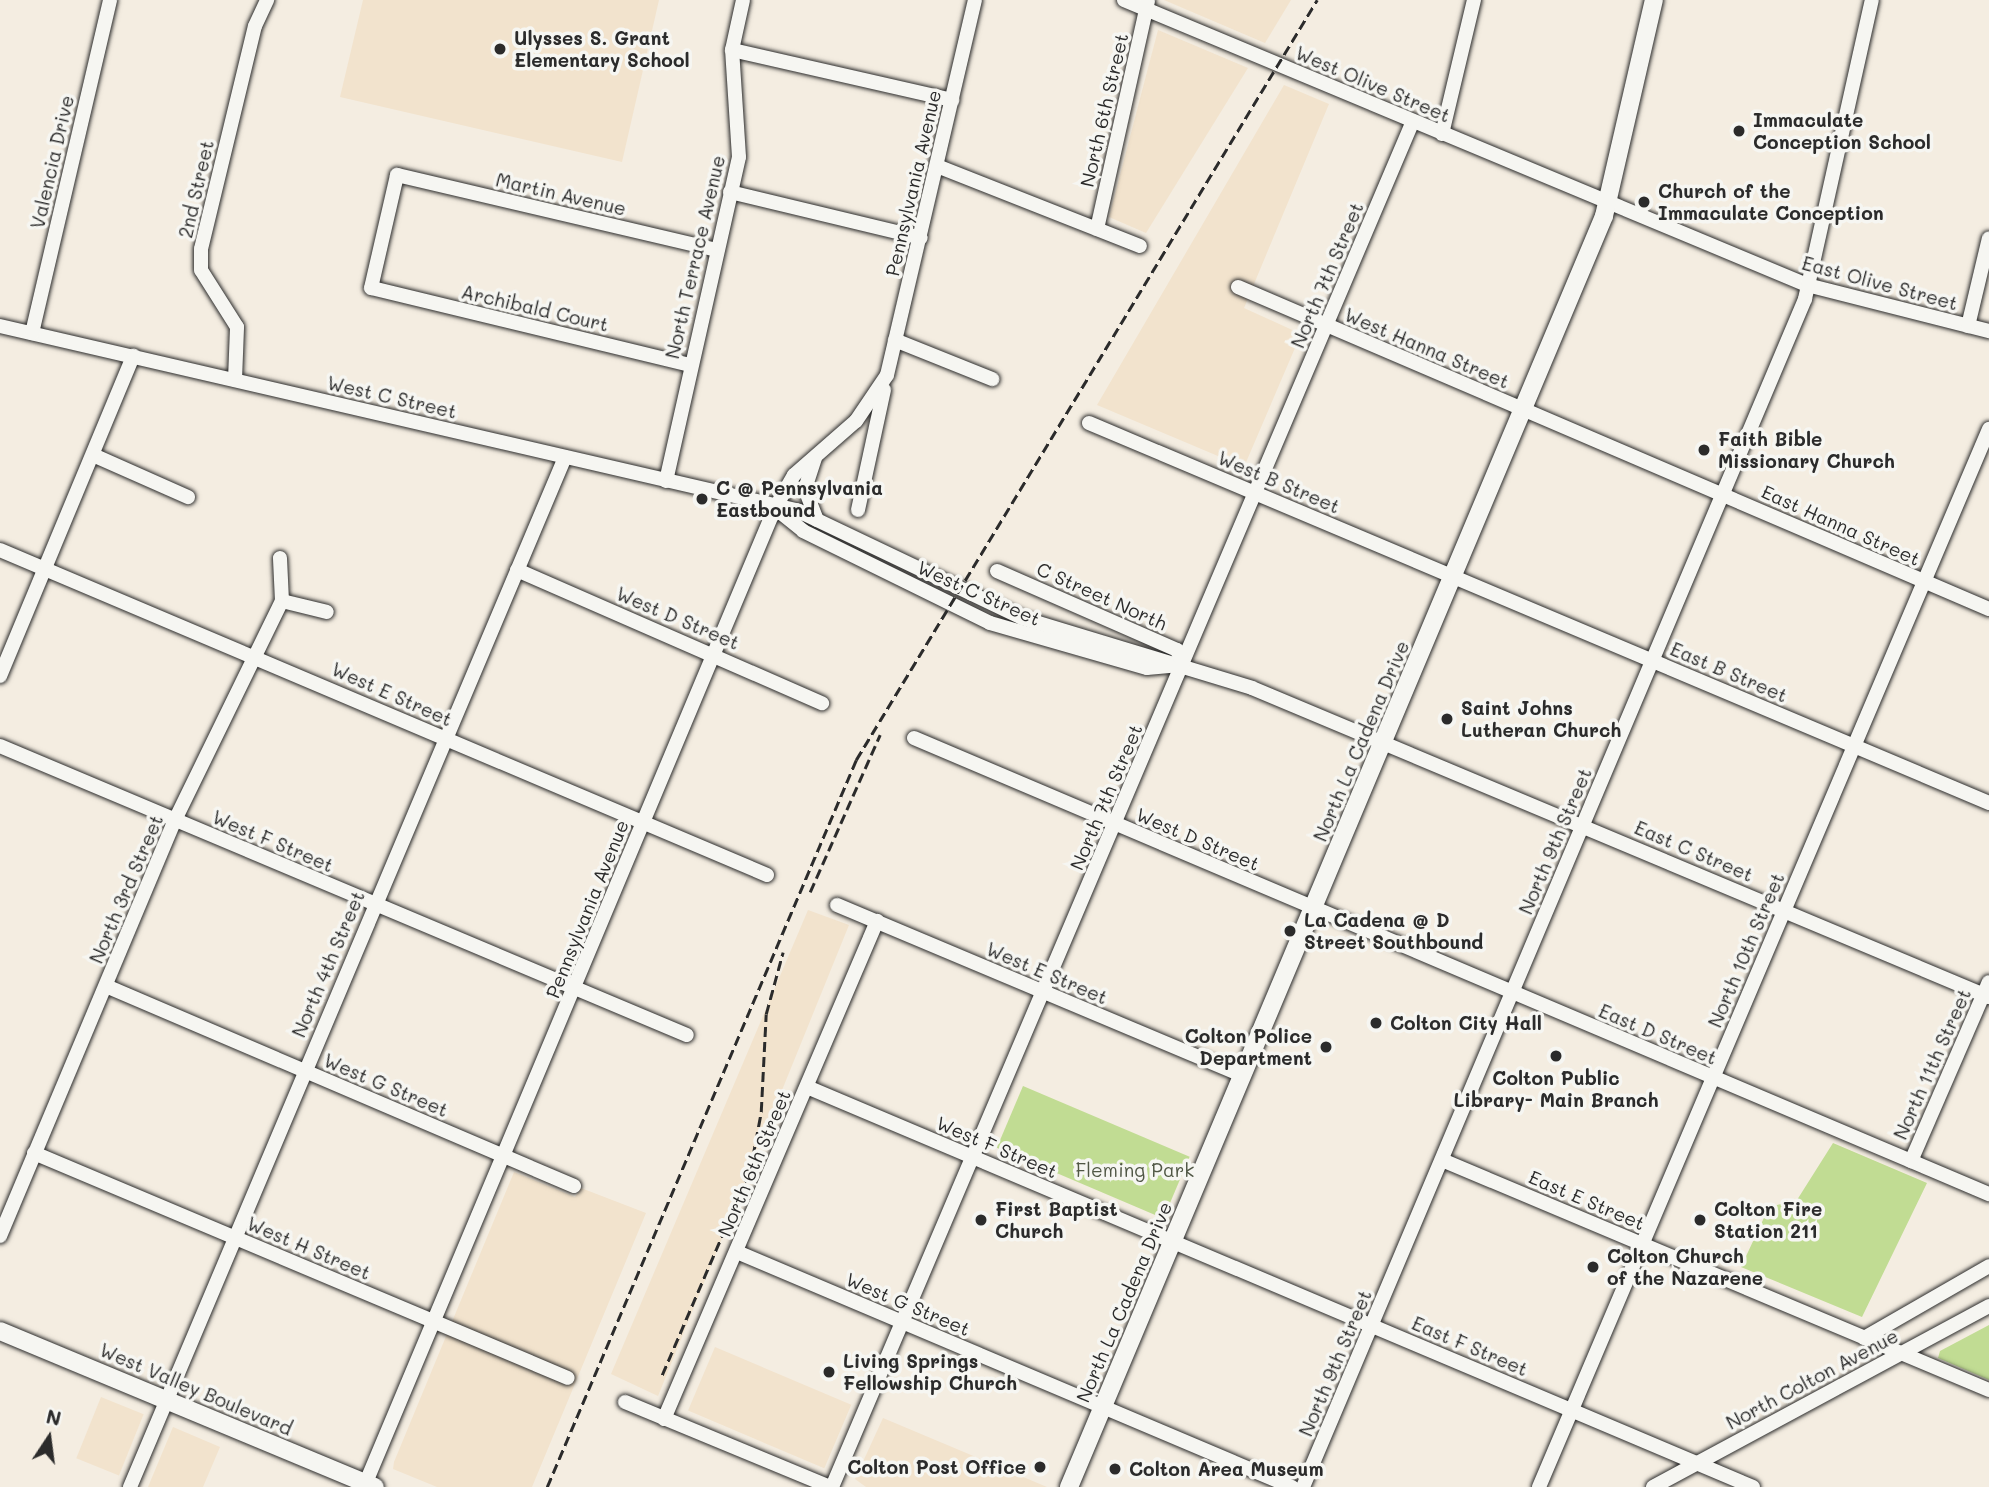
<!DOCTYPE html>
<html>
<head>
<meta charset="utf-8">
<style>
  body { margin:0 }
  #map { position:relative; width:1989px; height:1487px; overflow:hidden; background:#f4ede1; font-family:Mali,sans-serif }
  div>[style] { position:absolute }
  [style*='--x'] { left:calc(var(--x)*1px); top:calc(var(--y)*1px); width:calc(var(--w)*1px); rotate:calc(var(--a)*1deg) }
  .built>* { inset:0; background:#f2e3cd; transform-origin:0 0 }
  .green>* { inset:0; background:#c1dc93; transform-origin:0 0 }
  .roads { filter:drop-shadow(0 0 2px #2b2b2b) drop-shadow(0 0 2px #2b2b2b) }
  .minor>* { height:14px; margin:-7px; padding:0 7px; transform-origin:7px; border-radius:7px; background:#f6f6f2 }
  .major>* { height:18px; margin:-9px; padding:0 9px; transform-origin:9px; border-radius:9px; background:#f6f6f2 }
  .rail>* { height:2.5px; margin-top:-1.25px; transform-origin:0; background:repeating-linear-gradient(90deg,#2b2b2b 0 10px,transparent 0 15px) }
  .dots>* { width:19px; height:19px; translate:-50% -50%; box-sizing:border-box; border:4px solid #f6f6f2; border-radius:50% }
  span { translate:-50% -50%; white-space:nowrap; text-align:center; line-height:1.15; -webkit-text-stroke:7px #f6f6f2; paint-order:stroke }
  .poi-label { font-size:19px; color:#2b2b2b; font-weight:700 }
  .left { translate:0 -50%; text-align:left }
  .right { translate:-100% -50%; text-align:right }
  .street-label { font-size:19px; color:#2b2b2b }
  .park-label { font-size:19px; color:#505745 }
  .north { position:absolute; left:14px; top:1403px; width:70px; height:70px; -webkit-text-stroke:5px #f6f6f2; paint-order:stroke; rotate:13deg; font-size:19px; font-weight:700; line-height:28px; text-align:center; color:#2b2b2b }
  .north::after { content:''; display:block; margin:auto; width:24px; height:32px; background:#2b2b2b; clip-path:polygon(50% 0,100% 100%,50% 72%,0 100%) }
</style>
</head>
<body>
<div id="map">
  <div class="built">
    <i style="clip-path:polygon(363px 0,659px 0,622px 162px,340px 97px)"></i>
    <i style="clip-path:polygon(1164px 0,1291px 0,1265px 43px)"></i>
    <i style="clip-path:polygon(1158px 30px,1248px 68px,1146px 233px,1109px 217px)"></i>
    <i style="clip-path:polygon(1284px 85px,1329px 104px,1244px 308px,1301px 334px,1244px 467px,1097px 405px)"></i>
    <i style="clip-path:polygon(808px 910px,849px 925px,658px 1396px,611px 1374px)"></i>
    <i style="clip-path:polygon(514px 1172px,575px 1197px,581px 1188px,646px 1213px,532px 1487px,437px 1487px,393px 1469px,394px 1462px)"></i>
    <i style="left:715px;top:1347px;width:148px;height:69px;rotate:23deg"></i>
    <i style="left:101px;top:1397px;width:46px;height:66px;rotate:22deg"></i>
    <i style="clip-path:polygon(883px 1418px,1047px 1487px,866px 1487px,855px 1479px)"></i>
    <i style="clip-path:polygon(173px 1427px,220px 1447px,203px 1487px,148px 1487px)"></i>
  </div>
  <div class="green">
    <i style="left:1023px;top:1086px;width:181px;height:67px;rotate:23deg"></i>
    <i style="clip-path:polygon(1833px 1143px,1927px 1183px,1862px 1317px,1741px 1267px,1769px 1207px,1797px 1200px)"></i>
    <i style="clip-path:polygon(1989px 1325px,1989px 1380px,1938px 1358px,1940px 1351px)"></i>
  </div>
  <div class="roads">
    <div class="minor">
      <i style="--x:1124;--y:0;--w:740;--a:22.65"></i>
      <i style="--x:1807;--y:285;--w:188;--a:14.2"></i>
      <i style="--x:732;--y:50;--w:226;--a:12.8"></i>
      <i style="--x:1442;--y:134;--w:138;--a:-76.6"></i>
      <i style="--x:937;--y:166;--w:218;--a:21.5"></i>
      <i style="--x:730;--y:192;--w:196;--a:13.5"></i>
      <i style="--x:1097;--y:229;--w:234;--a:-77.4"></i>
      <i style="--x:1238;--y:287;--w:817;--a:23.21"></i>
      <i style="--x:0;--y:326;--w:817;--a:13.02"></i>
      <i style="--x:796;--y:510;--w:250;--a:25.5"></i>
      <i style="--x:1022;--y:618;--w:240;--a:16.9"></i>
      <i style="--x:1252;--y:688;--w:799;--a:22.75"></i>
      <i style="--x:1968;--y:326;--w:90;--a:-76.6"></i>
      <i style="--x:32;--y:333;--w:342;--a:-76.8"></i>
      <i style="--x:895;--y:340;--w:105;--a:21.9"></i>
      <i style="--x:690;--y:365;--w:328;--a:-166.4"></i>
      <i style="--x:371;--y:288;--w:116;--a:-77"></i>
      <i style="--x:397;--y:175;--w:328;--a:13.2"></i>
      <i style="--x:235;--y:380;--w:53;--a:-87.8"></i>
      <i style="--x:237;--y:327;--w:67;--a:-122.3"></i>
      <i style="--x:201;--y:270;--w:21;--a:-90"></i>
      <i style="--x:201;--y:249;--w:229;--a:-76.4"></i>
      <i style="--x:255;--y:26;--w:29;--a:-65"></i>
      <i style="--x:1089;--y:423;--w:977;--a:22.89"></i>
      <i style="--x:93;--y:455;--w:104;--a:23.9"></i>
      <i style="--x:815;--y:458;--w:33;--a:108"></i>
      <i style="--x:805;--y:489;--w:33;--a:69"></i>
      <i style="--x:666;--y:481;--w:332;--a:-77.3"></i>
      <i style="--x:739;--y:157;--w:107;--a:-93.7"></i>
      <i style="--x:732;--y:50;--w:51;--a:-77.6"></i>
      <i style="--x:775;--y:508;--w:36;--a:39"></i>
      <i style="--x:803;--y:531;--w:208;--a:26.2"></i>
      <i style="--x:990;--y:623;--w:163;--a:16"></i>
      <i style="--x:1147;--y:668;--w:36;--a:-5"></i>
      <i style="--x:858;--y:510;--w:123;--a:-77.8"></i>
      <i style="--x:0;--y:550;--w:833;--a:22.96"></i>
      <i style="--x:517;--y:570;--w:333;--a:23.6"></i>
      <i style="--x:997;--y:571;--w:197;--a:23.7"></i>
      <i style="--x:1177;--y:650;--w:16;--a:68"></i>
      <i style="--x:282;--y:601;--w:46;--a:13.7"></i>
      <i style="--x:0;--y:676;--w:347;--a:-67.4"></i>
      <i style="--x:914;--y:738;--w:1168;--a:22.99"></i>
      <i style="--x:0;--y:746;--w:745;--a:22.82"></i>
      <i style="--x:837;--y:905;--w:441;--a:22.8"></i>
      <i style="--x:106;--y:986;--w:509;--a:23.14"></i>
      <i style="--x:807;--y:1087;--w:1027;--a:22.92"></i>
      <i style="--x:34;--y:1153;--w:579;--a:22.85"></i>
      <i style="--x:1442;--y:1160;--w:593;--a:22.81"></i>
      <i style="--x:1911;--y:1161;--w:195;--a:-66.5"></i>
      <i style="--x:0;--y:1236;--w:451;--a:-67.2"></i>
      <i style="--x:175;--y:820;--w:244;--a:-64"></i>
      <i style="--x:282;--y:601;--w:43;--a:-92.7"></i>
      <i style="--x:737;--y:1252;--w:603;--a:22.95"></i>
      <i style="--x:1864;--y:1338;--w:144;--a:-29.9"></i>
      <i style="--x:625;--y:1402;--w:222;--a:22.5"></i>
      <i style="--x:664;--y:1419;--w:542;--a:-66.84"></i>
      <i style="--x:130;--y:1487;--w:1118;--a:-67.1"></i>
      <i style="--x:364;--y:1487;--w:1062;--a:-67.23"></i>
      <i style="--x:775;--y:508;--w:38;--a:-60"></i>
      <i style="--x:794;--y:475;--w:82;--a:-41.1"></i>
      <i style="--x:856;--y:421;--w:55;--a:-56"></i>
      <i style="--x:887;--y:375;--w:385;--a:-76.8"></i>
      <i style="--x:832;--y:1487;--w:1484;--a:-66.96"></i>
      <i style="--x:1303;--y:1487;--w:1290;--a:-67.09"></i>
      <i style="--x:1805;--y:299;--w:306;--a:-77.4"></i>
      <i style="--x:1539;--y:1487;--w:1150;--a:-66.96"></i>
      <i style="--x:1653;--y:1487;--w:382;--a:-28.3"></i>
    </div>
    <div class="major">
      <i style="--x:0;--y:1331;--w:406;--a:22.6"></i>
      <i style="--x:1069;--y:1487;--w:1379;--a:-67.17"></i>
      <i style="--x:1604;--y:216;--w:222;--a:-77"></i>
    </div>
  </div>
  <div class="rail">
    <i style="--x:810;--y:892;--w:172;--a:-66"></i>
    <i style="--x:662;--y:1375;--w:222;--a:-66.7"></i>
    <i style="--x:750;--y:1171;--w:60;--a:-79.4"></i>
    <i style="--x:761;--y:1112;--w:98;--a:-87.1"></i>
    <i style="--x:766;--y:1014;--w:64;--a:-74.7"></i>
    <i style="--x:547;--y:1487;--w:790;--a:-66.97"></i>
    <i style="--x:856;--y:760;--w:889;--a:-58.76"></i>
  </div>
  <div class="dots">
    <i style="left:500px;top:49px;background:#2b2b2b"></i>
    <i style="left:1739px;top:131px;background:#2b2b2b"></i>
    <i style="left:1644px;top:202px;background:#2b2b2b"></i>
    <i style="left:1704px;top:450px;background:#2b2b2b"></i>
    <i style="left:702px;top:499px;background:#2b2b2b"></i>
    <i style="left:1447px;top:719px;background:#2b2b2b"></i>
    <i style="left:1290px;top:931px;background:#2b2b2b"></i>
    <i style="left:1376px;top:1023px;background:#2b2b2b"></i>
    <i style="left:1326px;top:1047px;background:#2b2b2b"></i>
    <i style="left:1556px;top:1056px;background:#2b2b2b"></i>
    <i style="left:981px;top:1220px;background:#2b2b2b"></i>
    <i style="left:1700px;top:1220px;background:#2b2b2b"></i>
    <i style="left:1593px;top:1267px;background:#2b2b2b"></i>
    <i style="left:829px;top:1372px;background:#2b2b2b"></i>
    <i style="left:1040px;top:1467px;background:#2b2b2b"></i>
    <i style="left:1115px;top:1469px;background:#2b2b2b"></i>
  </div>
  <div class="poi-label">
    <span class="left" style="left:514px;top:49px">Ulysses S. Grant<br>Elementary School</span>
    <span class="left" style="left:1753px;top:131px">Immaculate<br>Conception School</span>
    <span class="left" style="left:1658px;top:202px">Church of the<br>Immaculate Conception</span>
    <span class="left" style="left:1718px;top:450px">Faith Bible<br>Missionary Church</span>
    <span class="left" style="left:716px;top:499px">C @ Pennsylvania<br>Eastbound</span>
    <span class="left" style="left:1461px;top:719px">Saint Johns<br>Lutheran Church</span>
    <span class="left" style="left:1304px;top:931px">La Cadena @ D<br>Street Southbound</span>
    <span class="left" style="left:1390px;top:1023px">Colton City Hall</span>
    <span class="right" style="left:1312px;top:1047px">Colton Police<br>Department</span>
    <span style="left:1556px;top:1089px">Colton Public<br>Library- Main Branch</span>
    <span class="left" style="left:995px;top:1220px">First Baptist<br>Church</span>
    <span class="left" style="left:1714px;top:1220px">Colton Fire<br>Station 211</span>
    <span class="left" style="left:1607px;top:1267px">Colton Church<br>of the Nazarene</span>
    <span class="left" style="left:843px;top:1372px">Living Springs<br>Fellowship Church</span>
    <span class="right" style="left:1026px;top:1467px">Colton Post Office</span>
    <span class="left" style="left:1129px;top:1469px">Colton Area Museum</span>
  </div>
  <div class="street-label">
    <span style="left:1373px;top:84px;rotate:23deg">West Olive Street</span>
    <span style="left:1104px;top:110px;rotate:-77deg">North 6th Street</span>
    <span style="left:52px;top:162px;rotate:-77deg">Valencia Drive</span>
    <span style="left:913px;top:183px;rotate:-77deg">Pennsylvania Avenue</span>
    <span style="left:196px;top:189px;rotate:-77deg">2nd Street</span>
    <span style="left:561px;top:194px;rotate:13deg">Martin Avenue</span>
    <span style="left:695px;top:257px;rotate:-77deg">North Terrace Avenue</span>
    <span style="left:1327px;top:275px;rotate:-67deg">North 7th Street</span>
    <span style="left:1880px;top:283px;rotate:15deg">East Olive Street</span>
    <span style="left:535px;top:308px;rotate:13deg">Archibald Court</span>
    <span style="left:1427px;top:348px;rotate:23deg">West Hanna Street</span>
    <span style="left:392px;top:397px;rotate:13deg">West C Street</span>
    <span style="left:1279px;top:482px;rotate:23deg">West B Street</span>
    <span style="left:1841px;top:525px;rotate:24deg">East Hanna Street</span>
    <span style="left:979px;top:593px;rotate:24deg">West C Street</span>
    <span style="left:1102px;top:596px;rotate:24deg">C Street North</span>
    <span style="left:678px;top:618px;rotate:23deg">West D Street</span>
    <span style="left:1729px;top:672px;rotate:23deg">East B Street</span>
    <span style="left:392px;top:694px;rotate:24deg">West E Street</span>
    <span style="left:1361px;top:741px;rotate:-67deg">North La Cadena Drive</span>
    <span style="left:1106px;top:797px;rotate:-67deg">North 7th Street</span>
    <span style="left:1198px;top:839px;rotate:23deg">West D Street</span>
    <span style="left:273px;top:841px;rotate:23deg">West F Street</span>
    <span style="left:1555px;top:841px;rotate:-67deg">North 9th Street</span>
    <span style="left:1694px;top:851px;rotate:23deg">East C Street</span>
    <span style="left:126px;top:889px;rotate:-67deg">North 3rd Street</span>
    <span style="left:587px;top:909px;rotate:-68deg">Pennsylvania Avenue</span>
    <span style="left:1746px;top:950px;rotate:-67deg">North 10th Street</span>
    <span style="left:328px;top:964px;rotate:-67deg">North 4th Street</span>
    <span style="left:1047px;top:973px;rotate:23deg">West E Street</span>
    <span style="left:1658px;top:1034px;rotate:23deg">East D Street</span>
    <span style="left:1932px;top:1064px;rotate:-66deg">North 11th Street</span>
    <span style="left:386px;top:1085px;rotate:23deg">West G Street</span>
    <span style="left:997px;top:1147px;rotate:23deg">West F Street</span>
    <span style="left:754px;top:1163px;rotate:-67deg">North 6th Street</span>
    <span style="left:1587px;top:1200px;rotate:23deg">East E Street</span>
    <span style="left:309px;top:1248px;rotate:23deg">West H Street</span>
    <span style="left:1124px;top:1302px;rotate:-67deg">North La Cadena Drive</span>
    <span style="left:908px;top:1304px;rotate:23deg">West G Street</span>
    <span style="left:1470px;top:1346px;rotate:23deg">East F Street</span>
    <span style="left:1335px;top:1363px;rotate:-67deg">North 9th Street</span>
    <span style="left:1812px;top:1379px;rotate:-28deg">North Colton Avenue</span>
    <span style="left:196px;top:1389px;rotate:23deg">West Valley Boulevard</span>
  </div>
  <div class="park-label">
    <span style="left:1135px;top:1170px">Fleming Park</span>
  </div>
  <div class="north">N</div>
</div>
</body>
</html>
